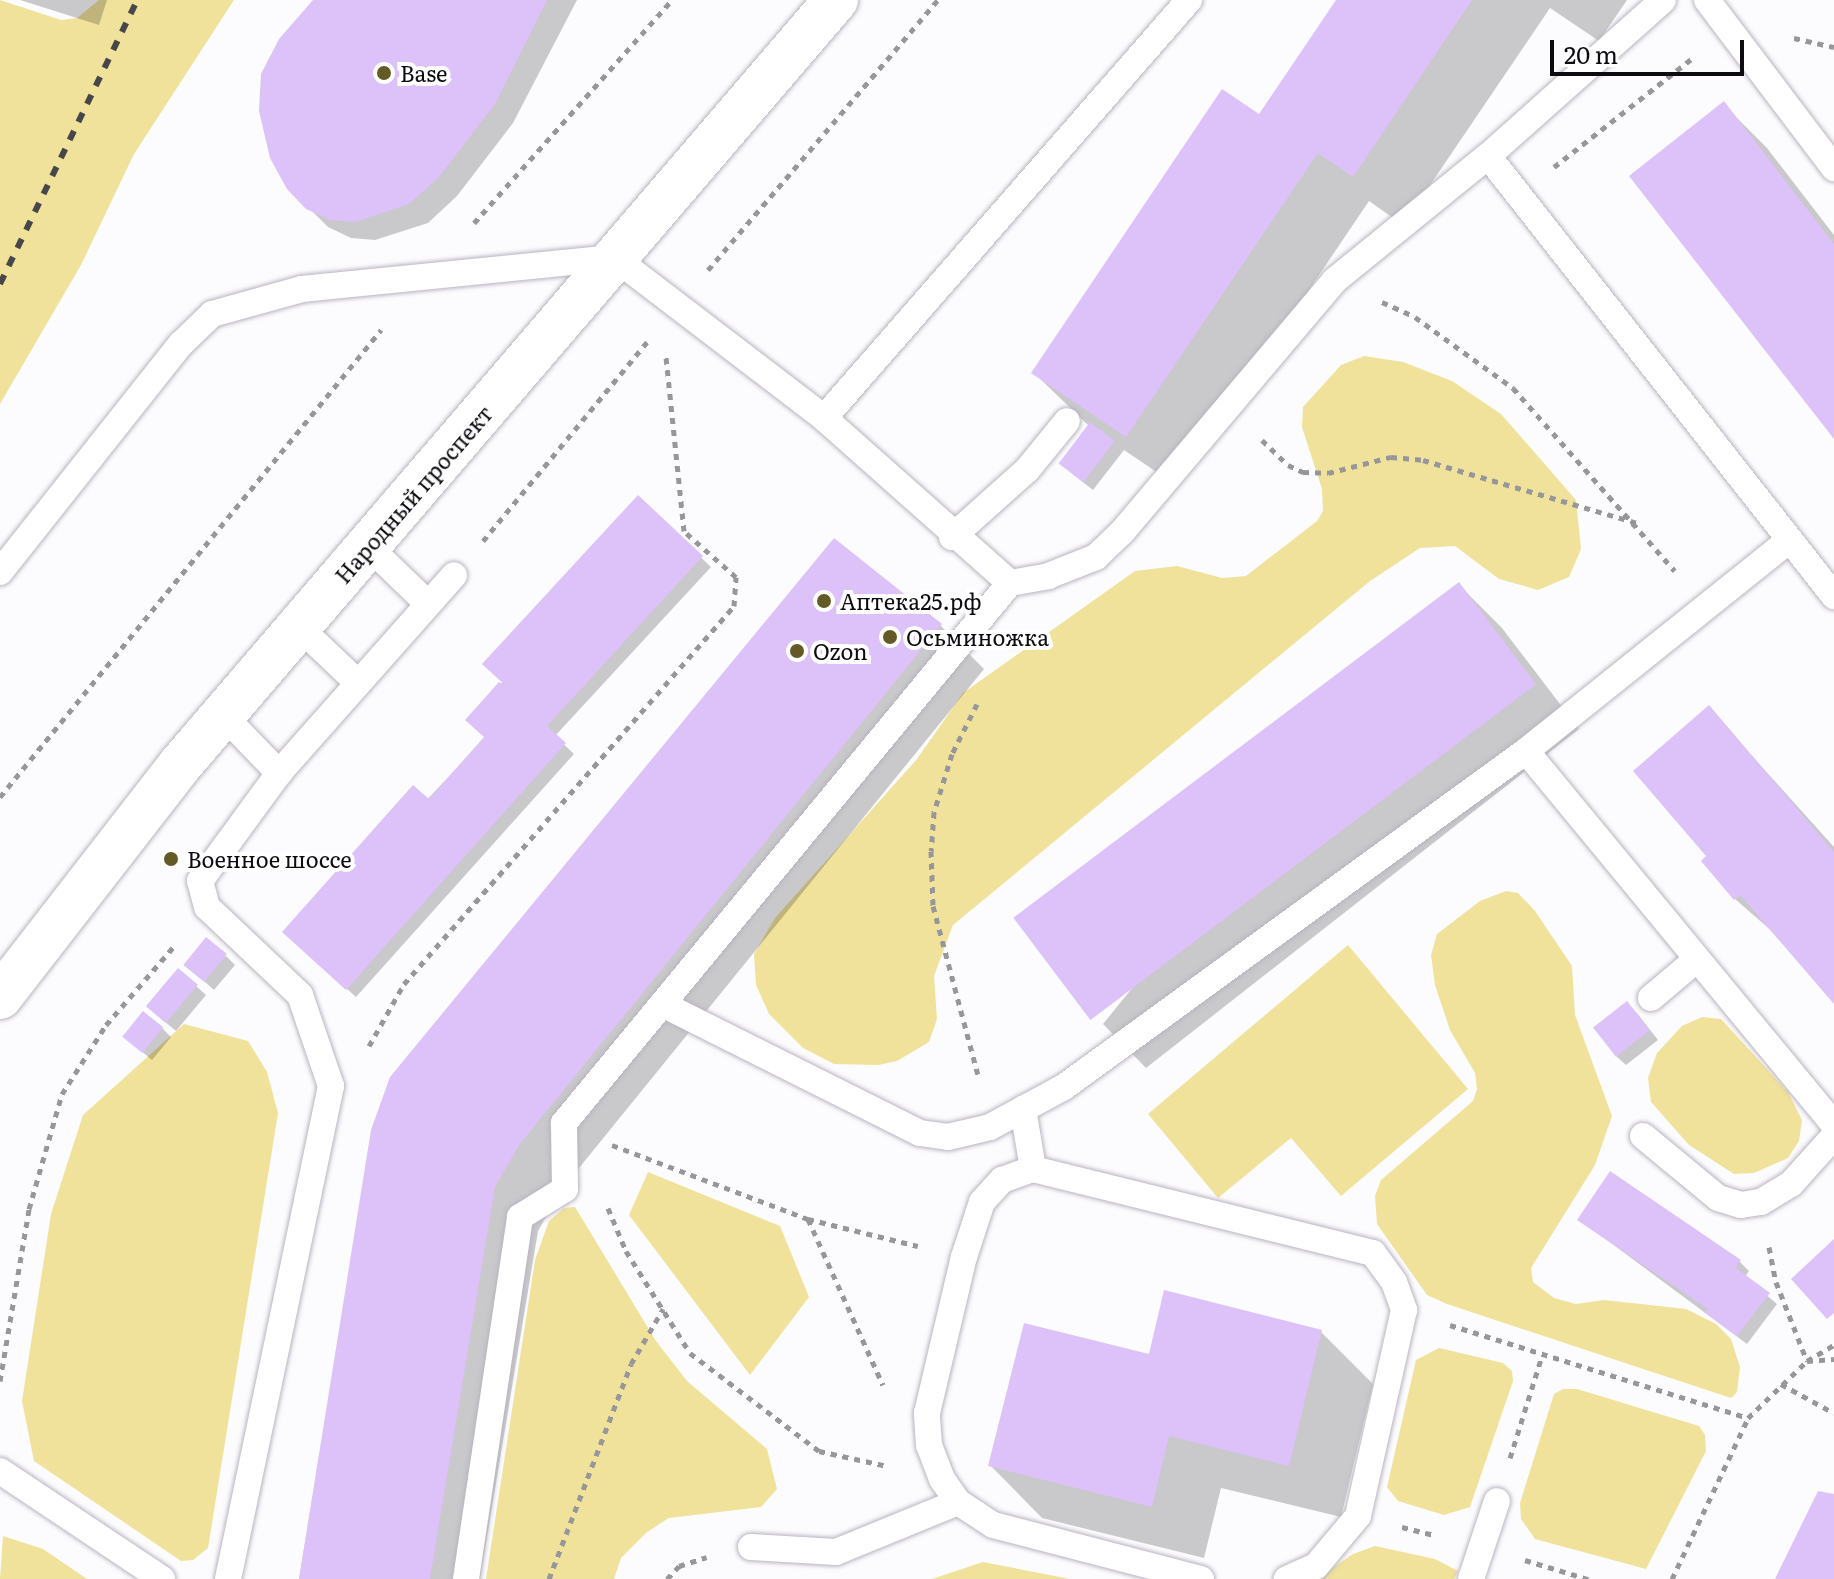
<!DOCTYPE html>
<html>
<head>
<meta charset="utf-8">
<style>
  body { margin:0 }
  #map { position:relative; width:1834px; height:1579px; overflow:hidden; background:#fcfbfe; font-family:Literata,serif }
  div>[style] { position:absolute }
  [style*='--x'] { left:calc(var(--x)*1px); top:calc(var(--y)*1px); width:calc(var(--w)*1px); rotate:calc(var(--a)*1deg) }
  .green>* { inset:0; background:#f0e29b }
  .shadow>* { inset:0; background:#0003 }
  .building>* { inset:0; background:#dcc2f8; transform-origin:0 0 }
  .path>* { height:5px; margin-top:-2.5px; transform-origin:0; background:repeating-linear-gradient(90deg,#979699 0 6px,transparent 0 12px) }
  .roads { filter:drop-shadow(0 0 2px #b9b4bf) drop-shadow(0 0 2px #b9b4bf) }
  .lane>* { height:26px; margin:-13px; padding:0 13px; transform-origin:13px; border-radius:13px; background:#fff }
  .primary>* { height:44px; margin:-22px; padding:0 22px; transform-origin:22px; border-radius:22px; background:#fff }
  .rail>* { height:6px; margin-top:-3px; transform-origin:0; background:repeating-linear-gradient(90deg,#474649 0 10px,transparent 0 20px) }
  .dots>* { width:22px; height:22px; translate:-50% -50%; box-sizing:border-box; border:4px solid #fff; border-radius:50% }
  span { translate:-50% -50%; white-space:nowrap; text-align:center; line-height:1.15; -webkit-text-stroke:8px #fff; paint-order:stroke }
  .poi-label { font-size:22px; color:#0d0b0f }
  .left { translate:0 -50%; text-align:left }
  .street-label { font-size:22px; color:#0d0b0f }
  .scale { position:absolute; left:1550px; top:40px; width:194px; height:36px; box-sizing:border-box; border:4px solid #0d0b0f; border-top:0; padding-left:10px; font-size:24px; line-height:28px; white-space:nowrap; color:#0d0b0f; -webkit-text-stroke:6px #fff; paint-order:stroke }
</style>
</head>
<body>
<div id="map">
  <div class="green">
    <i style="clip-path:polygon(0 0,61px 20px,77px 18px,99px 0,234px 0,134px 154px,81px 265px,0 404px)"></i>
    <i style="clip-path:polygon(1364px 356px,1403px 362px,1452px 381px,1501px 414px,1576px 500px,1581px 549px,1569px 577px,1538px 590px,1499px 579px,1455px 546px,1420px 548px,1370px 581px,953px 925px,934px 976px,937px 1019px,929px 1042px,897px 1061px,878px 1065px,834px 1064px,803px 1048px,769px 1014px,756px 985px,754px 954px,775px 918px,917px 759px,963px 693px,1135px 571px,1177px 566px,1222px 578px,1246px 576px,1317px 521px,1323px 511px,1322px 489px,1302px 427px,1303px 407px,1341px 365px)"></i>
    <i style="clip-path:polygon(1506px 891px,1518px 893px,1535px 911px,1572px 966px,1575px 1015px,1612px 1116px,1595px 1165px,1531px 1268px,1533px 1282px,1554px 1298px,1576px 1304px,1604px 1300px,1686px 1309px,1716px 1324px,1731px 1339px,1740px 1367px,1737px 1392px,1731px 1398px,1447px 1304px,1427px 1295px,1377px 1224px,1375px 1196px,1381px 1180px,1473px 1101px,1477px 1089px,1475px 1073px,1450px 1030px,1435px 985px,1431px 955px,1437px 934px,1480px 901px)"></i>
    <i style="clip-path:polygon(1348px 945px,1468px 1089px,1341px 1196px,1291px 1138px,1218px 1198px,1148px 1114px)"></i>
    <i style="clip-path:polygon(1702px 1017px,1721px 1019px,1788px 1092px,1802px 1120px,1799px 1141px,1788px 1158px,1754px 1173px,1734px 1174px,1689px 1145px,1651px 1102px,1648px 1078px,1657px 1053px,1682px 1026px)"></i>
    <i style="clip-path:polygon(184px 1024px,248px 1041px,267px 1072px,278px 1113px,208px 1548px,193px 1560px,181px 1561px,34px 1461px,22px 1401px,51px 1214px,83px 1115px)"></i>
    <i style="clip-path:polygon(648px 1172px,780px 1226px,809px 1297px,750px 1375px,629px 1215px)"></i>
    <i style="clip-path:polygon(575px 1207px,656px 1341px,687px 1381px,767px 1449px,777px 1489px,761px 1507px,669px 1518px,647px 1532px,621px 1558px,614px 1579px,486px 1579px,535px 1260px,549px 1221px,564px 1208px)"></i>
    <i style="clip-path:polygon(1439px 1348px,1503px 1363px,1512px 1371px,1513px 1381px,1470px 1507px,1444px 1515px,1398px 1501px,1387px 1487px,1416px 1360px)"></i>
    <i style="clip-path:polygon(1563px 1389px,1577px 1389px,1699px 1426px,1705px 1435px,1706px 1451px,1646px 1569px,1535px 1539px,1521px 1519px,1520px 1503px,1554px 1394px)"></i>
    <i style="clip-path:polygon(3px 1536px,43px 1549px,87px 1579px,0 1579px)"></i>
    <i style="clip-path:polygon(1375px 1546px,1435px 1559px,1458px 1571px,1454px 1579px,1316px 1579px,1353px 1554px)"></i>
    <i style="clip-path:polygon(983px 1562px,1070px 1579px,932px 1579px)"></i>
  </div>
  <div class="shadow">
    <i style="clip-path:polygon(20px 0,107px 0,99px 25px)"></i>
    <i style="clip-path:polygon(315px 0,577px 0,513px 123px,457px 196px,428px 223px,375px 240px,351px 238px,328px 227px,308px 207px)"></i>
    <i style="clip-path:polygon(1339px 0,1627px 0,1599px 41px,1550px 8px,1403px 225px,1369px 201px,1177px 486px,1124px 450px,1093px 490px,1070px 472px,1089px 426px,1034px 373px,1260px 116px)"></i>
    <i style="clip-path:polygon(1723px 104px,1767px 148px,1834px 235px,1834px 435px)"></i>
    <i style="clip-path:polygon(638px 498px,711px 567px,555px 736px,574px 754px,356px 997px,294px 941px,486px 737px,468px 720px,503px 682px)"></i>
    <i style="clip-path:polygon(834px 540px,941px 626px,984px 669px,562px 1189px,538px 1231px,480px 1579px,299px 1579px,373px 1130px)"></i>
    <i style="clip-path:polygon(1459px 585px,1502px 628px,1579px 729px,1146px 1068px,1103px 1024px)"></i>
    <i style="clip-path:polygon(1709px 708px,1834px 847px,1834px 1001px,1782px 940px,1735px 899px,1709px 856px)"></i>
    <i style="clip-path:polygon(226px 956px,235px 965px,214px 990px,196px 974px)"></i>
    <i style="clip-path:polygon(196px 986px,206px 995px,176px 1031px,157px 1015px)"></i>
    <i style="clip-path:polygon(1636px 1012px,1658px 1040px,1626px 1065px,1616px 1056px)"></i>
    <i style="clip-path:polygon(162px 1028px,171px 1037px,152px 1060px,134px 1045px)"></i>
    <i style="clip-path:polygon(1580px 1220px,1740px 1262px,1749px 1271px,1745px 1277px,1777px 1304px,1747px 1344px)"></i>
    <i style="clip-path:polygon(1321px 1332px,1373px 1384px,1341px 1517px,1221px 1488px,1204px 1558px,1042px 1518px,990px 1465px,1150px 1357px)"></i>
  </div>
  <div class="building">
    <i style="clip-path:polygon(313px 0,547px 0,495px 104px,439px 177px,409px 204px,355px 222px,330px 220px,306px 209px,287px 189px,270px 158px,259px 111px,261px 74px,279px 39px)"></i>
    <i style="clip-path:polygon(1336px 0,1472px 0,1353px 177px,1318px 153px,1126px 437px,1031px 373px,1222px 89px,1259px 114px)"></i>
    <i style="clip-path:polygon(1724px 101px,1834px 244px,1834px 439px,1629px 176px)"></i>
    <i style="left:1090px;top:422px;width:31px;height:52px;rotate:37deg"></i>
    <i style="clip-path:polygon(638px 495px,703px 556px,547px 726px,566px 743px,346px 990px,282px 932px,413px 785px,429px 799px,484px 737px,465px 720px,499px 682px,507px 687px,482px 664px)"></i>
    <i style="clip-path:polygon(834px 538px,942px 624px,519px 1145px,495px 1187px,430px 1579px,299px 1579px,371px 1130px,390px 1077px)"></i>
    <i style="left:1459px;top:582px;width:128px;height:558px;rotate:53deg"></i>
    <i style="clip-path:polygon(1709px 705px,1834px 852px,1834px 1004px,1740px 895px,1734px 900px,1701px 861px,1706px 856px,1633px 771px)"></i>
    <i style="left:206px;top:937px;width:27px;height:36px;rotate:39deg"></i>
    <i style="left:178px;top:968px;width:26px;height:50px;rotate:40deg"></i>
    <i style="left:1627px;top:1001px;width:37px;height:43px;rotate:52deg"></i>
    <i style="left:143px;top:1011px;width:26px;height:33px;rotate:39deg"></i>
    <i style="clip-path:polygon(1610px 1171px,1741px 1260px,1736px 1268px,1770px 1293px,1737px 1336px,1704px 1312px,1708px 1309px,1577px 1220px)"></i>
    <i style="clip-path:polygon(1834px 1239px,1834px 1313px,1827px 1319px,1791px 1279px)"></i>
    <i style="clip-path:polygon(1164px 1290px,1322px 1330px,1289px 1466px,1169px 1436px,1152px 1507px,988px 1466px,1024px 1323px,1149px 1354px)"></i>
    <i style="clip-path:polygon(1818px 1491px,1834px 1494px,1834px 1579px,1775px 1579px)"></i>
  </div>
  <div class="path">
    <i style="--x:1794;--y:38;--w:41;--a:12.7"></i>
    <i style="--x:1554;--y:167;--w:178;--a:-38.2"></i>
    <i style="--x:474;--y:223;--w:298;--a:-48.4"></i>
    <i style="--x:708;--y:270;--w:355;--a:-49.6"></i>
    <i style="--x:1382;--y:302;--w:36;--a:24"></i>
    <i style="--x:1415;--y:317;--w:121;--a:35.9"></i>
    <i style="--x:1513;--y:388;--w:244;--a:48.5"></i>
    <i style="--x:1262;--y:440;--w:36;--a:44"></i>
    <i style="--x:1288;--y:465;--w:17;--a:25"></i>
    <i style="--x:1303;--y:472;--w:25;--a:2"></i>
    <i style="--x:1328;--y:473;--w:65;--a:-14.3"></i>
    <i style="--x:1391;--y:457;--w:32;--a:5"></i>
    <i style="--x:1423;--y:460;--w:223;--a:16.4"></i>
    <i style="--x:483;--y:541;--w:258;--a:-50.5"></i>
    <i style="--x:977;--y:704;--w:56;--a:116.6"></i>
    <i style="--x:952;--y:754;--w:61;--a:107.2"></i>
    <i style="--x:934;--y:812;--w:39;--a:94"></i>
    <i style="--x:931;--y:851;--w:55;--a:87.9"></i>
    <i style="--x:933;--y:906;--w:179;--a:75.1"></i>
    <i style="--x:0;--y:797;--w:603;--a:-50.79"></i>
    <i style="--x:369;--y:1046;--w:71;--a:-60.6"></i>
    <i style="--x:404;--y:984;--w:502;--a:-48.88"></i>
    <i style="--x:734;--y:606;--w:29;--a:-86"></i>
    <i style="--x:736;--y:577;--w:69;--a:-138.5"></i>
    <i style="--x:684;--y:531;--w:175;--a:-95.9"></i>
    <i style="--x:612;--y:1145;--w:210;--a:20.7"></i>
    <i style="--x:808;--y:1219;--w:113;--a:13.8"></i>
    <i style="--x:608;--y:1208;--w:47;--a:67.3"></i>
    <i style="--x:626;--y:1251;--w:120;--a:57.9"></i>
    <i style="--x:690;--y:1353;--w:162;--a:37.2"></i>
    <i style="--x:819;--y:1451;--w:70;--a:12.4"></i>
    <i style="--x:808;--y:1219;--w:182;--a:65.7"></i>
    <i style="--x:1769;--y:1247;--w:36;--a:79"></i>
    <i style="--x:1776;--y:1282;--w:85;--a:68.6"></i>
    <i style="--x:1807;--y:1361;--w:27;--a:-4"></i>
    <i style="--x:1450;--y:1325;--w:312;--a:17.3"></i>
    <i style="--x:0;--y:1381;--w:174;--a:-80.4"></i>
    <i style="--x:29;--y:1209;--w:120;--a:-74"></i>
    <i style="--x:62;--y:1094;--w:82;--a:-57.5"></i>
    <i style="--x:106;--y:1025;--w:107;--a:-49.2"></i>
    <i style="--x:1781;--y:1384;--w:60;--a:28.7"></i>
    <i style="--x:1510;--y:1458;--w:107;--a:-72.6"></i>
    <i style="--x:1402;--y:1527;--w:34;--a:14"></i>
    <i style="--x:1525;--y:1560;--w:66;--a:16.8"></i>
    <i style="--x:549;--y:1579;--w:230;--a:-69.1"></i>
    <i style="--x:631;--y:1364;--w:64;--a:-59.8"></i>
    <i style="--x:667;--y:1579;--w:18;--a:-47"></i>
    <i style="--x:679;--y:1566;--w:29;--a:-18"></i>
    <i style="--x:1672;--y:1579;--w:178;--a:-64.7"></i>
    <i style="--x:1748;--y:1418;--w:82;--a:-44"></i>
    <i style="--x:1807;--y:1361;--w:31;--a:-31"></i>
  </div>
  <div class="roads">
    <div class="lane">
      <i style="--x:1707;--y:0;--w:211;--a:52.9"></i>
      <i style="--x:1488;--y:156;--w:560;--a:51.82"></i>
      <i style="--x:824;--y:418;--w:555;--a:-48.87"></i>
      <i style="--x:952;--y:537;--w:101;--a:-41.8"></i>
      <i style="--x:1027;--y:470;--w:63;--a:-50.8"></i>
      <i style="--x:368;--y:546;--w:83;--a:44"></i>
      <i style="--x:0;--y:572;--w:291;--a:-51.6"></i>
      <i style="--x:181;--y:344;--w:43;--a:-44.1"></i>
      <i style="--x:212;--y:314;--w:93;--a:-15.5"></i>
      <i style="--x:302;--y:289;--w:315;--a:-5.7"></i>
      <i style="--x:615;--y:258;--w:263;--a:37.4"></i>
      <i style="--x:824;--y:418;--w:249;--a:41.6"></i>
      <i style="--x:1010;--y:583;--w:39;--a:-10"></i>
      <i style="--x:1048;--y:576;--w:52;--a:-21.6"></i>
      <i style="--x:1096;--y:557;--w:37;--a:-44"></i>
      <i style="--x:1123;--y:531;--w:327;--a:-49.8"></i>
      <i style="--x:1334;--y:281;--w:198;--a:-39.1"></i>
      <i style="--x:1488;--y:156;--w:234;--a:-41.7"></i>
      <i style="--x:299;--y:627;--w:80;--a:43.5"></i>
      <i style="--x:223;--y:715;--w:81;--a:46"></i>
      <i style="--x:1526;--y:751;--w:484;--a:50.5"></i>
      <i style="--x:1651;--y:998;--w:59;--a:-40.2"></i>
      <i style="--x:662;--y:1004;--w:288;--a:26.6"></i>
      <i style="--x:920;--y:1133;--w:28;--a:8"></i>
      <i style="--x:948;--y:1137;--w:43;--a:-13.4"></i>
      <i style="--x:990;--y:1127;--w:84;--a:-28.4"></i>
      <i style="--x:1064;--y:1087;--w:571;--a:-36.03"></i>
      <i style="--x:1526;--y:751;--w:334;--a:-38.7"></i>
      <i style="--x:1023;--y:1109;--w:61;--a:80.5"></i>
      <i style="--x:1643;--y:1136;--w:97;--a:39.6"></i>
      <i style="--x:1718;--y:1198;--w:24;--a:17"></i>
      <i style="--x:1741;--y:1205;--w:20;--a:-9"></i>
      <i style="--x:1761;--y:1202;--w:35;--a:-31"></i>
      <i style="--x:1791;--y:1184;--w:64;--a:-48.1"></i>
      <i style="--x:0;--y:1471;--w:195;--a:33.7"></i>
      <i style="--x:751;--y:1547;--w:85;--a:3.4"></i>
      <i style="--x:836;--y:1552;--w:132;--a:-22.3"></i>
      <i style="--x:228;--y:1579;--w:504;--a:-78.2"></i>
      <i style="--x:331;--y:1086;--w:96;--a:-108.8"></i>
      <i style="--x:300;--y:995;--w:128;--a:-136.6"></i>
      <i style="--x:207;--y:907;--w:27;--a:-105"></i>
      <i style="--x:200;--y:881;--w:134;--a:-53.8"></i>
      <i style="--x:279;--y:773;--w:264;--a:-48.5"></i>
      <i style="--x:466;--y:1579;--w:366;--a:-81.5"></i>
      <i style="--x:520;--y:1217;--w:53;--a:-31.9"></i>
      <i style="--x:565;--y:1189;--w:66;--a:-90.9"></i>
      <i style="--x:564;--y:1123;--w:700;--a:-50.45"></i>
      <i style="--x:1201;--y:1579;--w:215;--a:-165.4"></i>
      <i style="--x:993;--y:1525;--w:42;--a:-146.7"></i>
      <i style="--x:958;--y:1502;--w:28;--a:-125"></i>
      <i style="--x:942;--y:1479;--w:36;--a:-111"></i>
      <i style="--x:929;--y:1445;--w:32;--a:-94"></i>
      <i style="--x:927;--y:1413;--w:160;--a:-76.7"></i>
      <i style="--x:964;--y:1257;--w:58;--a:-71.9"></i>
      <i style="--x:982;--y:1202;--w:30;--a:-48"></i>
      <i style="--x:1002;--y:1180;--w:33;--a:-20"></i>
      <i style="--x:1033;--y:1169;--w:350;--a:13.9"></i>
      <i style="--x:1373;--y:1253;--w:36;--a:54"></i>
      <i style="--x:1394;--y:1282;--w:30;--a:70"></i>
      <i style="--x:1404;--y:1310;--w:211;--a:102.6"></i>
      <i style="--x:1358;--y:1516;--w:65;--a:130"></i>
      <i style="--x:1316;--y:1566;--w:32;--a:156"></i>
      <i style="--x:1471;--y:1579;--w:82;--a:-71.6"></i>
    </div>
    <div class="primary">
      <i style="--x:0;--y:997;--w:294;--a:-52.2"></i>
      <i style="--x:180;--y:765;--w:1008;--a:-49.39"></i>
    </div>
  </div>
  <div class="rail">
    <i style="--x:0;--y:284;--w:315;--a:-64.2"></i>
  </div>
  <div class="dots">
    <i style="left:384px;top:73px;background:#645a26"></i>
    <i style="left:824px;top:601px;background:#645a26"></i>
    <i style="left:890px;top:637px;background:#645a26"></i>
    <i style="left:797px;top:651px;background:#645a26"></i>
    <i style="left:171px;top:859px;background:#645a26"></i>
  </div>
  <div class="poi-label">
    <span class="left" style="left:400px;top:73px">Base</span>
    <span class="left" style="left:840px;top:601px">Аптека25.рф</span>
    <span class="left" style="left:906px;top:637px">Осьминожка</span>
    <span class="left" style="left:813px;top:651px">Ozon</span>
    <span class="left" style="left:187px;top:859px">Военное шоссе</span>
  </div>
  <div class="street-label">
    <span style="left:413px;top:494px;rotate:-49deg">Народный проспект</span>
  </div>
  <div class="scale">20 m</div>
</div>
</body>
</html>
